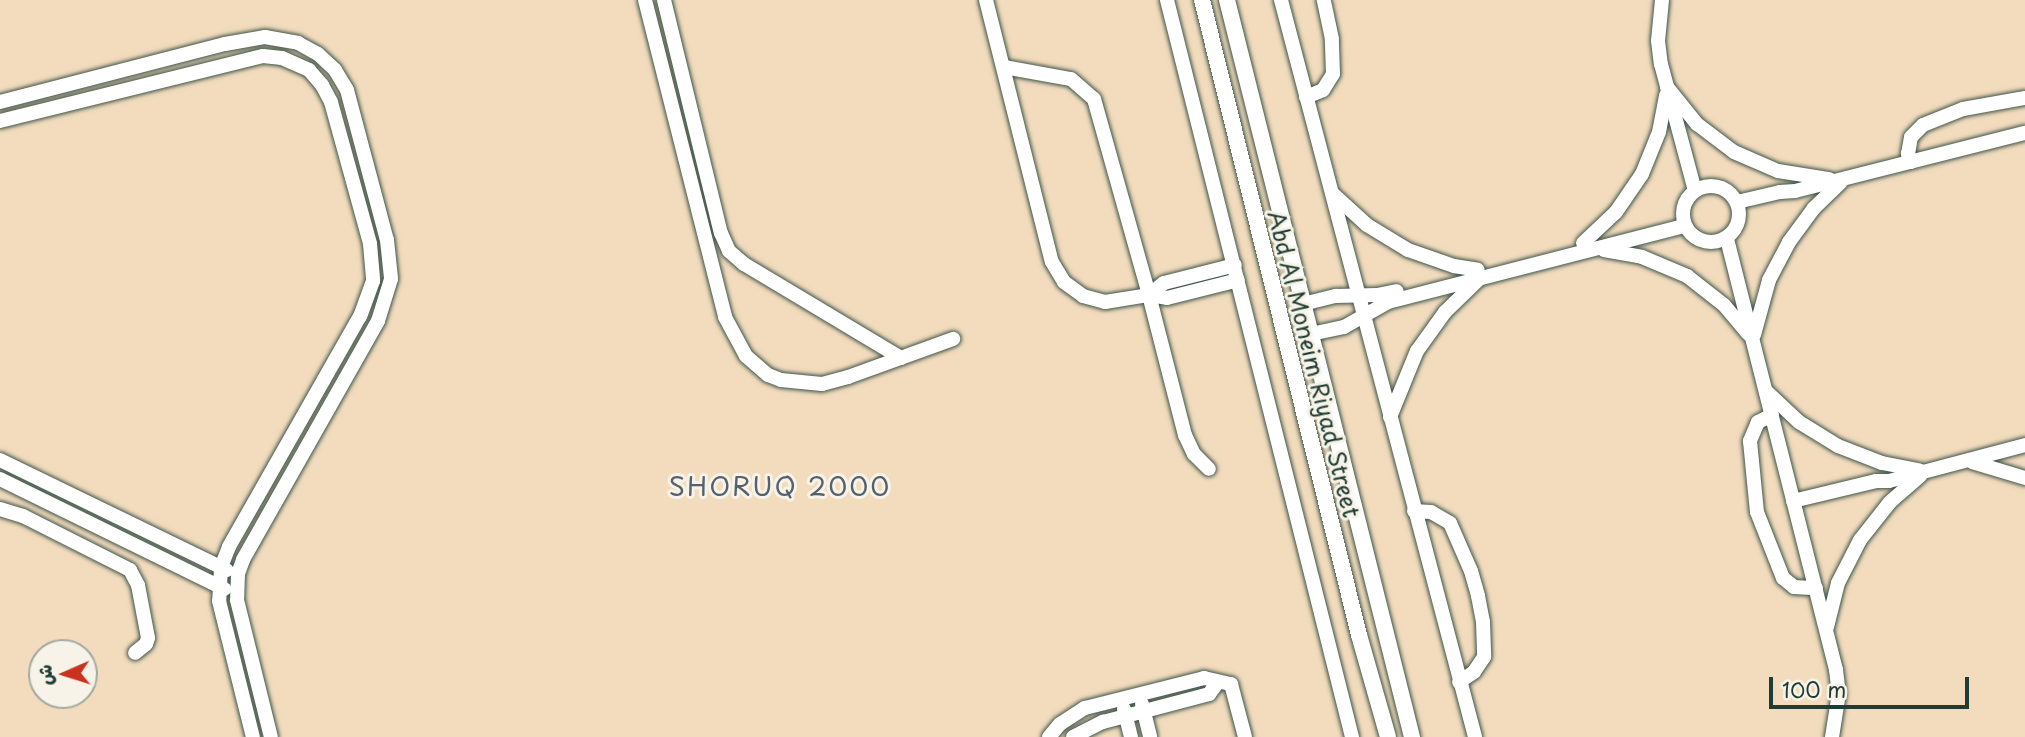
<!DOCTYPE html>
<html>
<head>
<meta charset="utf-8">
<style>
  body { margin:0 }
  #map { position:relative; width:2025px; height:737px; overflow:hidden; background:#f3dcbe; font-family:"Playpen Sans","Playpen Sans Arabic",sans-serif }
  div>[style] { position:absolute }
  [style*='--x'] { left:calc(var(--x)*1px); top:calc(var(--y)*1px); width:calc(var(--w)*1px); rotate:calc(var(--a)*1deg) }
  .roads { filter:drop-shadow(0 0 2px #3f5549) drop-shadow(0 0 2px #3f5549) }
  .minor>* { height:14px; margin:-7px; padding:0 7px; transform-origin:7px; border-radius:7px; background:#fff }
  .minor>.ring { margin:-7px; padding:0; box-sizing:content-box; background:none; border:14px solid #fff; border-radius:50% }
  .tertiary>* { height:16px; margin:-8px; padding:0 8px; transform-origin:8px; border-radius:8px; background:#fff }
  span { translate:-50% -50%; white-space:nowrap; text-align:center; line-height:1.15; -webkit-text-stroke:6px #f7f3e8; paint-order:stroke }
  .street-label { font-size:23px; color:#1f3d34 }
  .quarter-label { font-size:26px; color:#56616b; letter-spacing:2px }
  .north { position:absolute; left:28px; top:639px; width:70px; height:70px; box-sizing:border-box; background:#f7f3e8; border:2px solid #a1aaa0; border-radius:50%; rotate:267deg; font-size:19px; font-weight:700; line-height:28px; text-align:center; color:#1f3d34 }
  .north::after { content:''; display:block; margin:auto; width:24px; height:32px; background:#c8321e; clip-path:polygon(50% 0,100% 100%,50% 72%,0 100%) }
  .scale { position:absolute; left:1769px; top:677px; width:200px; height:32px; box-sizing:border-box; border:4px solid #1f3d34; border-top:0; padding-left:9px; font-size:21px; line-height:24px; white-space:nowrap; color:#1f3d34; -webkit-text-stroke:5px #f7f3e8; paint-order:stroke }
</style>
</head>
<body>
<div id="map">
  <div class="roads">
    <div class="minor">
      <i style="--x:645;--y:0;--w:327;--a:75.8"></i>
      <i style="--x:725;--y:317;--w:44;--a:61.7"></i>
      <i style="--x:746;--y:356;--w:29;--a:41"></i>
      <i style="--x:768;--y:375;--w:14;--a:21"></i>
      <i style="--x:781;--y:380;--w:41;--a:5.6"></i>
      <i style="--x:822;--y:384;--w:27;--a:-15"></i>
      <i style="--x:848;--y:377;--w:112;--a:-19.9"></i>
      <i style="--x:664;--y:0;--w:240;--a:76.3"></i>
      <i style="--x:721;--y:233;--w:20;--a:66"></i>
      <i style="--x:729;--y:251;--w:20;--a:41"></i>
      <i style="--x:744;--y:264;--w:183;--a:30.9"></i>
      <i style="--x:986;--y:0;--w:270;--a:75.9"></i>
      <i style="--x:1052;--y:262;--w:23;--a:59"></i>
      <i style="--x:1064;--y:282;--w:24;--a:36"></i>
      <i style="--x:1083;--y:296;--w:23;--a:15"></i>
      <i style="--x:1105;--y:302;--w:45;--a:-9"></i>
      <i style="--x:1149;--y:295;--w:18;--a:9"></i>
      <i style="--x:1167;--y:298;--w:73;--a:-14.2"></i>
      <i style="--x:1167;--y:0;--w:760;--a:75.91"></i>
      <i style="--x:1281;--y:0;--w:762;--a:75.25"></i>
      <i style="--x:1662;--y:0;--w:41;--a:95.6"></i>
      <i style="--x:1658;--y:41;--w:23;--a:83"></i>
      <i style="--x:1661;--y:64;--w:131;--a:75"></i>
      <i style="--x:1004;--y:67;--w:68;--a:10.2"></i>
      <i style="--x:1071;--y:79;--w:30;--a:41"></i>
      <i style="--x:1094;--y:99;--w:204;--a:74.3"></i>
      <i style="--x:1149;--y:295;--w:145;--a:75.6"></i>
      <i style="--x:1185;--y:435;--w:21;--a:65"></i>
      <i style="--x:1194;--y:454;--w:21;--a:45"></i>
      <i style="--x:1667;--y:87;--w:48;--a:51"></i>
      <i style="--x:1697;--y:124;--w:46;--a:37.1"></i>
      <i style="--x:1734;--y:152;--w:48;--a:23.4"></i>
      <i style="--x:1778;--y:171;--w:52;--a:8.9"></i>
      <i style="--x:1306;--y:97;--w:18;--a:-22"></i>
      <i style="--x:1323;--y:90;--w:19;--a:-58"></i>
      <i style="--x:1333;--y:74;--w:35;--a:-92"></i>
      <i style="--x:1332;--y:39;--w:40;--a:-102"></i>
      <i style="--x:0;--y:102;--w:232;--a:-14.5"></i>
      <i style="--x:225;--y:44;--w:41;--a:-9.9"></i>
      <i style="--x:265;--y:37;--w:34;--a:10"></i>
      <i style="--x:298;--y:43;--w:23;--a:29"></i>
      <i style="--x:318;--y:54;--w:23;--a:43"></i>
      <i style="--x:335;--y:70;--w:23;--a:59"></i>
      <i style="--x:347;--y:90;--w:155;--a:75.1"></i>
      <i style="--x:387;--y:240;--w:39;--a:84"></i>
      <i style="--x:391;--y:279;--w:44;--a:107.2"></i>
      <i style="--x:378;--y:321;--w:274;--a:119.5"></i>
      <i style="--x:243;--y:560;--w:15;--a:110"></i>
      <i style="--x:238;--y:574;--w:26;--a:92"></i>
      <i style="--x:237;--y:600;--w:141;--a:76.1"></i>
      <i style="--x:0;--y:121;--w:271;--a:-13.9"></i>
      <i style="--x:263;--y:56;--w:19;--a:6"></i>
      <i style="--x:282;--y:58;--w:30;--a:24"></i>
      <i style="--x:309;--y:70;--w:20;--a:49"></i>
      <i style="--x:322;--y:85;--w:19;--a:62"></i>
      <i style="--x:331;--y:102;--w:147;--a:74.6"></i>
      <i style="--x:370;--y:244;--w:37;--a:85"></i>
      <i style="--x:373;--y:281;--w:37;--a:110"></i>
      <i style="--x:360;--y:316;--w:266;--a:119.6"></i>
      <i style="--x:229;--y:547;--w:22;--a:112"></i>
      <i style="--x:221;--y:567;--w:34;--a:93"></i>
      <i style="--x:219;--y:601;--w:140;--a:76"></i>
      <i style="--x:1911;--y:162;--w:9;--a:-111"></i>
      <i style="--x:1908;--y:154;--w:17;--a:-80"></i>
      <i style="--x:1911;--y:137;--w:17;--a:-45"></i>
      <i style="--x:1923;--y:125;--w:43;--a:-21.8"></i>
      <i style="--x:1963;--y:109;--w:63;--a:-10.1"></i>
      <i class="ring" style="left:1683px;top:186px;width:42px;height:42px"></i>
      <i style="--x:1333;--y:194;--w:46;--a:42.4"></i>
      <i style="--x:1367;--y:225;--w:48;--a:31.4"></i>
      <i style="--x:1408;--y:250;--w:49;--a:19.2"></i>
      <i style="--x:1454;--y:266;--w:24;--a:9"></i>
      <i style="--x:1737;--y:202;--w:44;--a:-13.1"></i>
      <i style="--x:1780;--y:192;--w:15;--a:-4"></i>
      <i style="--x:1795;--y:191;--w:237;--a:-14.2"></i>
      <i style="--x:1727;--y:239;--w:445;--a:75.8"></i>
      <i style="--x:1836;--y:670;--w:23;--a:83"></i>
      <i style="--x:1839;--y:693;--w:45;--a:99"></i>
      <i style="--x:1583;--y:243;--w:45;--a:-43.2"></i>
      <i style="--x:1616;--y:212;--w:46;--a:-55.6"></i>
      <i style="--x:1642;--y:174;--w:45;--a:-68"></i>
      <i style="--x:1659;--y:132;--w:38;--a:-79"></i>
      <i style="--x:1604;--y:250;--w:39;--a:10"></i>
      <i style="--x:1642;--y:257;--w:49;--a:22.9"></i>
      <i style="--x:1687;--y:276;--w:47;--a:38.1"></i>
      <i style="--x:1724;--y:305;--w:38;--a:50"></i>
      <i style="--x:1149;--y:295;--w:19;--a:-39"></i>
      <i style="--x:1164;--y:283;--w:73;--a:-14.2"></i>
      <i style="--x:1303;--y:304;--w:34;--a:-14"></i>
      <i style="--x:1336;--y:296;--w:41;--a:-1.4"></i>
      <i style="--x:1377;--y:295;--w:20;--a:-11"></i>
      <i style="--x:1311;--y:334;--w:34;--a:-12"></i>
      <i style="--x:1344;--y:327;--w:51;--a:-29.6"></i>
      <i style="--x:1388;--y:302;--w:307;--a:-14.4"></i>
      <i style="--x:1754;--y:335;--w:57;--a:-74.7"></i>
      <i style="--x:1769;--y:280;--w:43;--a:-62.2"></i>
      <i style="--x:1789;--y:242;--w:42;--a:-53.7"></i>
      <i style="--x:1814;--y:208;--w:37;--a:-44"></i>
      <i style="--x:1766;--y:391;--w:45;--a:43.2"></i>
      <i style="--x:1799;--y:422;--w:46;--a:31.6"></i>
      <i style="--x:1838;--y:446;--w:47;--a:21.1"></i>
      <i style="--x:1882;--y:463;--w:38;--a:11"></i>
      <i style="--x:1772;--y:415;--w:16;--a:153"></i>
      <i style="--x:1758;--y:422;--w:21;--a:113"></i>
      <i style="--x:1750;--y:441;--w:71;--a:84.4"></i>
      <i style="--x:1757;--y:512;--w:71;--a:68.5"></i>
      <i style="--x:1783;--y:578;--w:14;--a:39"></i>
      <i style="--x:1794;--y:587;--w:22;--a:3"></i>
      <i style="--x:1390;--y:417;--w:71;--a:-67.8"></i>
      <i style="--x:1417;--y:351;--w:48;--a:-54.3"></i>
      <i style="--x:1445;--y:312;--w:46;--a:-44.1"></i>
      <i style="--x:0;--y:460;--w:252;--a:25.9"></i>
      <i style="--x:1972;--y:462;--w:55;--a:16.8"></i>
      <i style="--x:0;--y:479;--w:250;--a:26.1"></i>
      <i style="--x:1793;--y:501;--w:85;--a:-13.5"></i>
      <i style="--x:1876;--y:481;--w:13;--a:0"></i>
      <i style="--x:1889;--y:481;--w:141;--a:-14.8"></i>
      <i style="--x:0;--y:509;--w:24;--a:17"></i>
      <i style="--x:23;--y:516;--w:120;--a:26.8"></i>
      <i style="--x:130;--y:570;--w:17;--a:62"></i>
      <i style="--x:138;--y:585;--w:54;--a:79.3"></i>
      <i style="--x:148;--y:638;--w:6;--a:108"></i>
      <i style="--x:146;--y:644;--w:14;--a:141"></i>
      <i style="--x:1414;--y:511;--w:17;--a:3"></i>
      <i style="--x:1431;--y:512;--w:22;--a:30"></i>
      <i style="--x:1450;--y:523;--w:52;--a:66.4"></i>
      <i style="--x:1471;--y:571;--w:26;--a:74"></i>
      <i style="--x:1478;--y:596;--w:26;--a:79"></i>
      <i style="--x:1483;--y:622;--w:35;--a:88"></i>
      <i style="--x:1484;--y:657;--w:18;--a:124"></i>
      <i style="--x:1474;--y:672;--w:18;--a:146"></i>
      <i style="--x:1827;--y:627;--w:45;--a:-76"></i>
      <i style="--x:1838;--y:583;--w:48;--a:-62.9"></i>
      <i style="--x:1860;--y:540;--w:48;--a:-51.7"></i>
      <i style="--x:1890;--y:502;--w:40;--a:-41"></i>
      <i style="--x:1142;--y:704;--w:34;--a:76"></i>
      <i style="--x:1124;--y:709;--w:29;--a:76"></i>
      <i style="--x:1049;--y:737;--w:17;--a:-50"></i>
      <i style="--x:1060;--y:724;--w:30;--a:-33"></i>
      <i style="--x:1085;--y:708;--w:123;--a:-14.1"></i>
      <i style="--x:1204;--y:678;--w:28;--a:13"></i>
      <i style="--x:1231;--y:684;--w:55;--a:75.2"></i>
      <i style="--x:1073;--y:737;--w:34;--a:-27"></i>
      <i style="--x:1103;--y:722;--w:110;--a:-14.8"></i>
      <i style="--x:1209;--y:694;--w:15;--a:-53"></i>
    </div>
    <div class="tertiary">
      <i style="--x:1202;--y:0;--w:654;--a:76.11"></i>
      <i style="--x:1359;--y:635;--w:106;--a:74.1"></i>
      <i style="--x:1227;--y:0;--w:760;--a:75.91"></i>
    </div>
  </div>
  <div class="street-label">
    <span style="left:1314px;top:364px;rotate:76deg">Abd Al Moneim Riyad Street</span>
  </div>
  <div class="quarter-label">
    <span style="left:780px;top:486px">SHORUQ 2000</span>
  </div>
  <div class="north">ش</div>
  <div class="scale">100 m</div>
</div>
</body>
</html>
